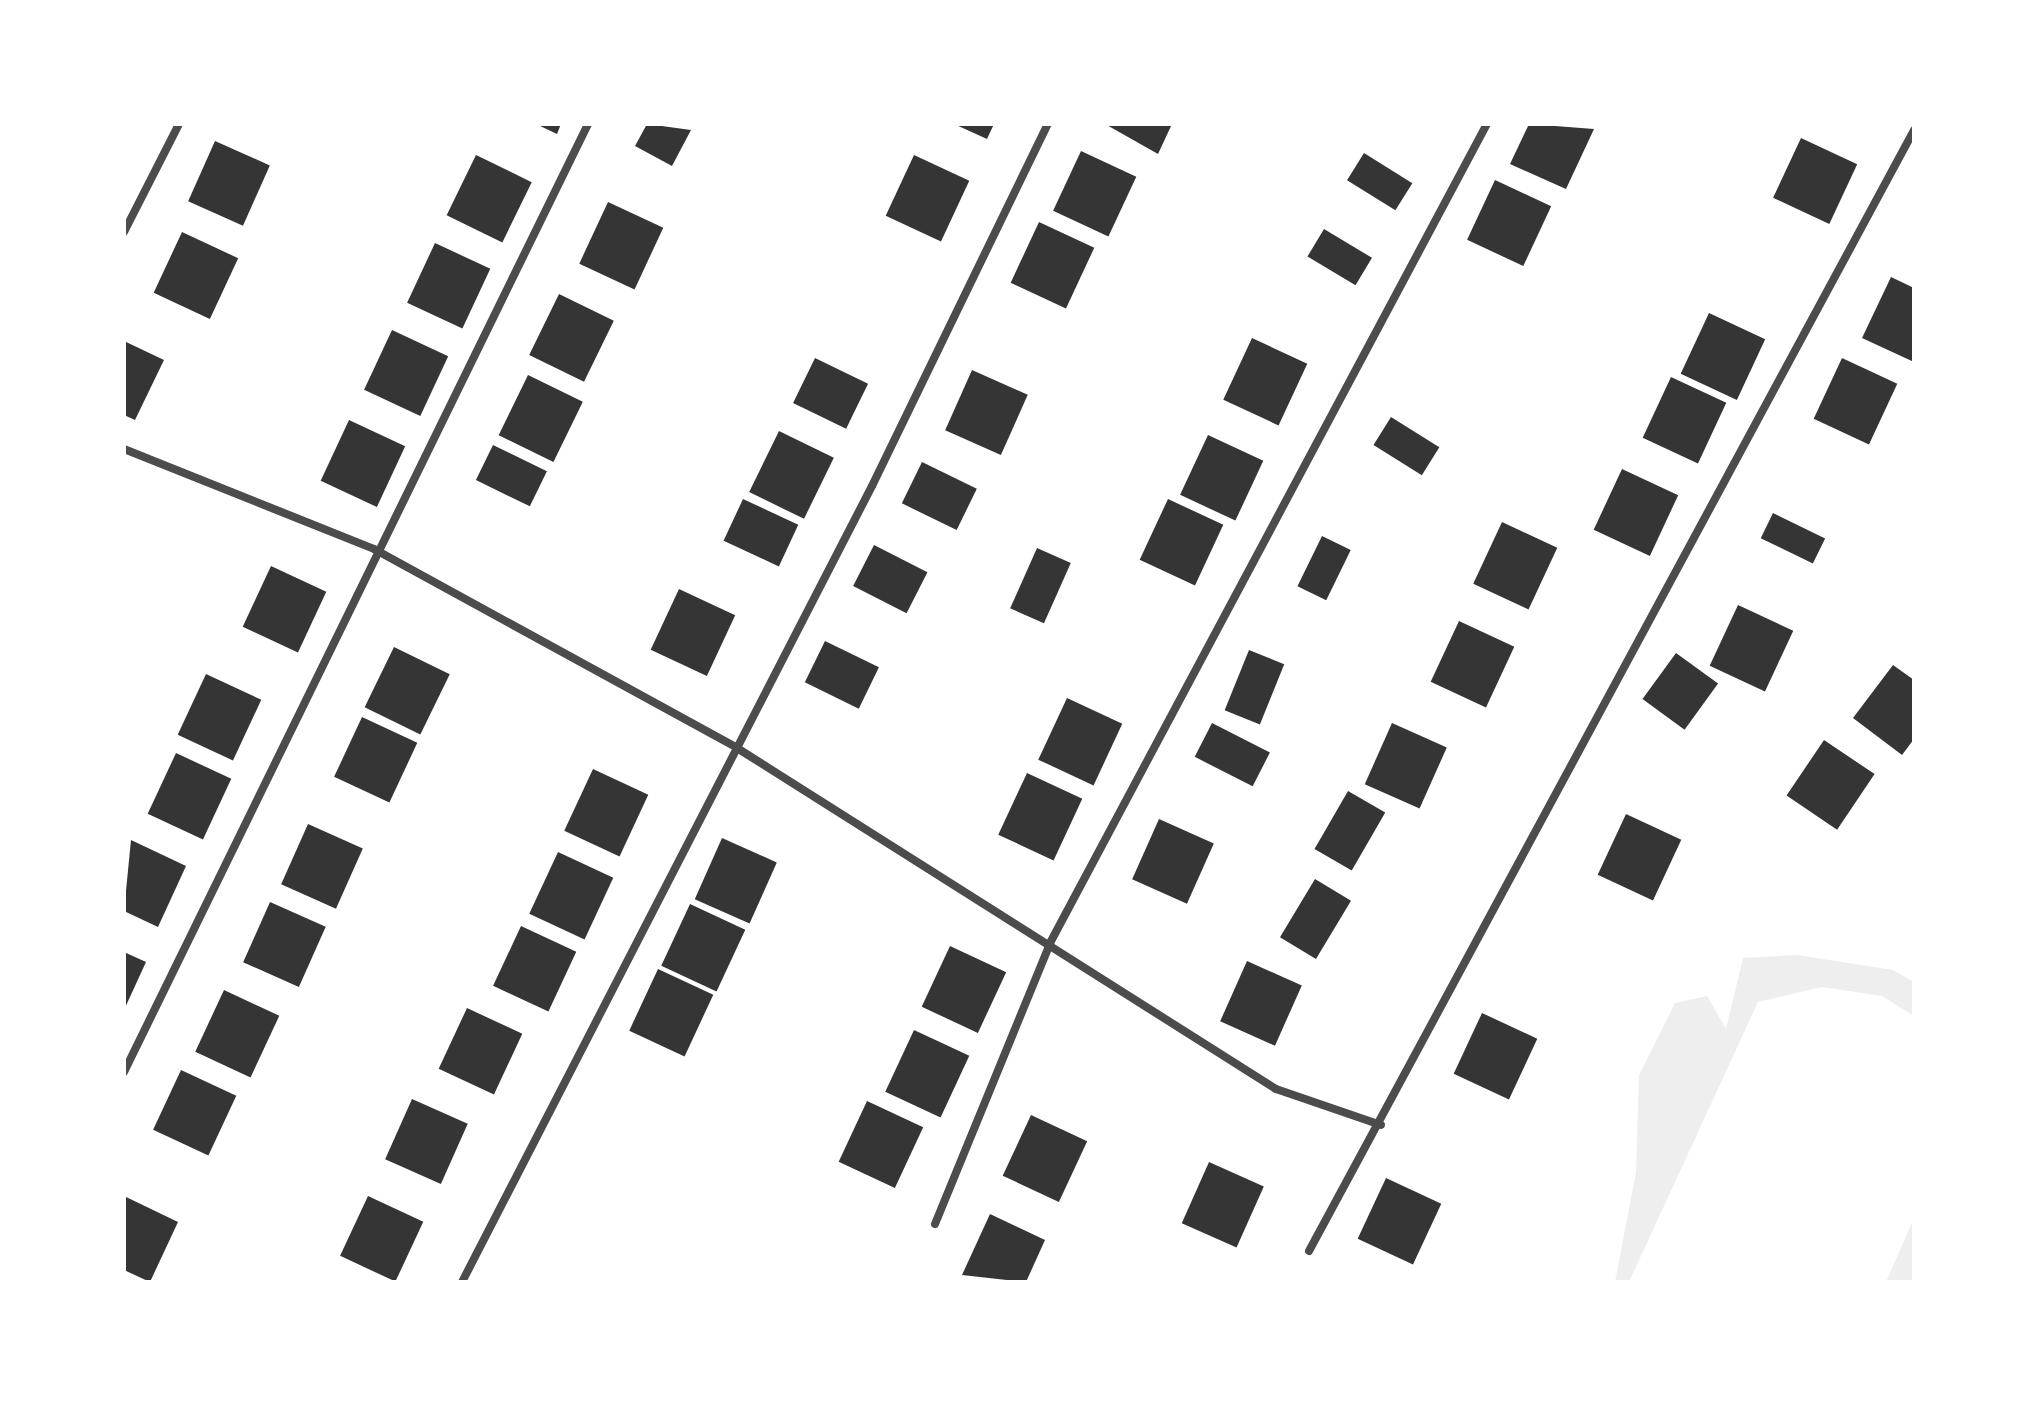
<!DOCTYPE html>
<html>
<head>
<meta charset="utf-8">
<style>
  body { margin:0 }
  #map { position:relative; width:2038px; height:1406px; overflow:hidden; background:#fff; font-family:Ubuntu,sans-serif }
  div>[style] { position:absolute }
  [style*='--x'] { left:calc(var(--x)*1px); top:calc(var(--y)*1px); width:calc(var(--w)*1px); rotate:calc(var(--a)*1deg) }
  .green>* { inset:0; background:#eee }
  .building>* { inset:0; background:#353535; transform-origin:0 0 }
  .minor>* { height:8px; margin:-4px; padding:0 4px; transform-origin:4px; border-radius:4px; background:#4c4c4c }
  span { translate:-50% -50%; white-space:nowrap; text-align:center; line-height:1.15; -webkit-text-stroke:8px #fff; paint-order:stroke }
  .frame { position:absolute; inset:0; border:126px solid #fff; pointer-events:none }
</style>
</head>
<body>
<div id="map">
  <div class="green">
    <i style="clip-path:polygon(1797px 955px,1893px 970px,1914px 982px,1914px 1016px,1882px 996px,1822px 987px,1758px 1002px,1629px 1282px,1615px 1282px,1636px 1172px,1639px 1075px,1675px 1003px,1707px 996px,1726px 1029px,1743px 958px)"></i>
    <i style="clip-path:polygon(1914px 1217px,1914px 1282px,1886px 1282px,1911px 1225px)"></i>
  </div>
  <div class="building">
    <i style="clip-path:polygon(536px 124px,561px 124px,557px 134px)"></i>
    <i style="clip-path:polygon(647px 124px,691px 130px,672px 166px,635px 146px)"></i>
    <i style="clip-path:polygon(954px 124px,994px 124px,987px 139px)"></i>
    <i style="clip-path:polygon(1105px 124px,1172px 124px,1158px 154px)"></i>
    <i style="clip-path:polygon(1529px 124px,1594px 129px,1566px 189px,1510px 164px)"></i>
    <i style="left:1801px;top:138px;width:62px;height:66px;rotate:25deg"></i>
    <i style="left:215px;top:141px;width:60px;height:66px;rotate:24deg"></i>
    <i style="left:1081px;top:151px;width:61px;height:66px;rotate:25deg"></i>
    <i style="left:1364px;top:153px;width:57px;height:32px;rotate:32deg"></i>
    <i style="left:476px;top:155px;width:62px;height:67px;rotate:26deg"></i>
    <i style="left:914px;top:155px;width:61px;height:67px;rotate:25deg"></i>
    <i style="left:1495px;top:180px;width:62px;height:66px;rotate:25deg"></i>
    <i style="left:608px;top:202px;width:61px;height:68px;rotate:25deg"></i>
    <i style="left:1039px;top:222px;width:61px;height:67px;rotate:25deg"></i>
    <i style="left:1324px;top:229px;width:56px;height:32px;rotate:31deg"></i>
    <i style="left:182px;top:232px;width:62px;height:67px;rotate:25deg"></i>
    <i style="left:435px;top:243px;width:61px;height:66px;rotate:25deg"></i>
    <i style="clip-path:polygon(1891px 277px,1914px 288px,1914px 362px,1862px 338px)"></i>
    <i style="left:559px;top:294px;width:61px;height:68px;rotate:26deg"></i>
    <i style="left:1709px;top:313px;width:62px;height:67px;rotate:25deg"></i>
    <i style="left:392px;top:330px;width:62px;height:66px;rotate:25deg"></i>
    <i style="left:1252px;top:338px;width:61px;height:68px;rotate:25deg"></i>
    <i style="clip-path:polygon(124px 341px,164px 360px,135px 420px,124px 415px)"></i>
    <i style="left:815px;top:358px;width:59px;height:50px;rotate:26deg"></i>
    <i style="left:1842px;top:358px;width:61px;height:67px;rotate:25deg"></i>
    <i style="left:972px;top:370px;width:61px;height:66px;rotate:24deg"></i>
    <i style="left:528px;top:375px;width:61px;height:67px;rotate:26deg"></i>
    <i style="left:1671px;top:377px;width:61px;height:67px;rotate:25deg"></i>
    <i style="left:1391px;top:417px;width:57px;height:33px;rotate:32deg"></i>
    <i style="left:349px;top:420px;width:62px;height:67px;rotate:25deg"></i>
    <i style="left:779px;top:431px;width:61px;height:68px;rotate:26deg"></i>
    <i style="left:1208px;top:435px;width:61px;height:66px;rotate:25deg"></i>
    <i style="left:493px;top:445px;width:60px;height:39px;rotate:26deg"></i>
    <i style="left:922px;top:462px;width:61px;height:46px;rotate:26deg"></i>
    <i style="left:1622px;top:469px;width:62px;height:67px;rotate:25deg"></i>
    <i style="left:743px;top:499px;width:61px;height:46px;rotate:25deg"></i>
    <i style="left:1168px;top:499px;width:61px;height:67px;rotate:25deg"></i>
    <i style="left:1773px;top:513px;width:58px;height:28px;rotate:26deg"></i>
    <i style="left:1502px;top:522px;width:61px;height:68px;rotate:25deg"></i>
    <i style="left:1322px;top:536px;width:32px;height:56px;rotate:26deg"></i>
    <i style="left:874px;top:545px;width:60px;height:46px;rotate:27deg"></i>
    <i style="left:1037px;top:548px;width:37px;height:66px;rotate:24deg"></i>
    <i style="left:271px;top:566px;width:61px;height:67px;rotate:25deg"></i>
    <i style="left:679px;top:589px;width:62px;height:67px;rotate:25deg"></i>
    <i style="left:1738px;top:605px;width:61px;height:67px;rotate:25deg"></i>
    <i style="left:1459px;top:621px;width:61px;height:67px;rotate:25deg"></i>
    <i style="left:825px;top:641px;width:60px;height:46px;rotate:26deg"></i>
    <i style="left:394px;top:647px;width:62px;height:67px;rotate:26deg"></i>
    <i style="left:1249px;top:650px;width:38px;height:65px;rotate:22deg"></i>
    <i style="left:1676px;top:653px;width:52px;height:57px;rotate:36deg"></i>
    <i style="clip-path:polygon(1893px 665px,1914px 680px,1914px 739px,1902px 755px,1853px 718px)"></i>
    <i style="left:206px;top:674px;width:61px;height:67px;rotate:25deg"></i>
    <i style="left:1067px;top:698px;width:61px;height:68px;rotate:25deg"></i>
    <i style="left:362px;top:717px;width:61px;height:66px;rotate:25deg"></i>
    <i style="left:1212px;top:723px;width:65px;height:38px;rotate:27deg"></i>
    <i style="left:1392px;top:723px;width:60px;height:67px;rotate:24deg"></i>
    <i style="left:1824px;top:740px;width:61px;height:67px;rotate:34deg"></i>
    <i style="left:176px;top:753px;width:61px;height:67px;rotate:25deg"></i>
    <i style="left:593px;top:769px;width:61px;height:68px;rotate:25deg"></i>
    <i style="left:1027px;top:773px;width:61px;height:68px;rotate:25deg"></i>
    <i style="left:1348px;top:791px;width:43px;height:67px;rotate:30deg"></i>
    <i style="left:1626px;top:814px;width:61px;height:67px;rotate:25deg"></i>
    <i style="left:1159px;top:819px;width:60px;height:66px;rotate:24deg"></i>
    <i style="left:308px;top:824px;width:60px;height:66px;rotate:24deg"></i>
    <i style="left:722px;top:838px;width:60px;height:67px;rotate:24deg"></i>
    <i style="clip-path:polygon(131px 840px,186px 866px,158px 927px,124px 911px)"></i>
    <i style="left:558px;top:852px;width:61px;height:68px;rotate:25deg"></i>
    <i style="left:1315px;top:879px;width:42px;height:68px;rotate:31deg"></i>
    <i style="left:270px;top:902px;width:61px;height:66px;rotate:24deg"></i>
    <i style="left:690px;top:904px;width:61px;height:68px;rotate:25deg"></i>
    <i style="left:521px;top:926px;width:61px;height:66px;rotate:25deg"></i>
    <i style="left:950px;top:946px;width:62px;height:67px;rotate:25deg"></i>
    <i style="clip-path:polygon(124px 952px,146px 962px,124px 1010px)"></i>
    <i style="left:1247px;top:961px;width:60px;height:66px;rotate:24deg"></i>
    <i style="left:658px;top:969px;width:61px;height:68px;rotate:25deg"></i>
    <i style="left:224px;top:990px;width:61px;height:68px;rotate:25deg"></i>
    <i style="left:467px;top:1008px;width:61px;height:67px;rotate:25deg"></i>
    <i style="left:1482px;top:1013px;width:61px;height:67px;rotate:25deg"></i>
    <i style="left:914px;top:1030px;width:61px;height:68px;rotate:25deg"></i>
    <i style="left:181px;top:1070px;width:61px;height:66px;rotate:25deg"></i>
    <i style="left:412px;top:1099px;width:61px;height:66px;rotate:24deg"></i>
    <i style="left:867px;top:1101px;width:62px;height:67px;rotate:25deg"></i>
    <i style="left:1031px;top:1115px;width:62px;height:67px;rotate:25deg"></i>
    <i style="left:1209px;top:1162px;width:60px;height:67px;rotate:24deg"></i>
    <i style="left:1386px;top:1178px;width:61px;height:67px;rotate:25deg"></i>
    <i style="clip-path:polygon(124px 1196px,178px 1222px,150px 1282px,124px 1270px)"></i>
    <i style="left:368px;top:1196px;width:61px;height:66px;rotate:25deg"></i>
    <i style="clip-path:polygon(990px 1214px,1045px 1240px,1026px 1282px,962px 1275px)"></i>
  </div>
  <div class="minor">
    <i style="--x:124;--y:232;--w:121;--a:-63"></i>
    <i style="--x:124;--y:449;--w:269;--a:21.8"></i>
    <i style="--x:374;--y:549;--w:414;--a:28.7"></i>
    <i style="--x:737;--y:748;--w:638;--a:32.32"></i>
    <i style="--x:1276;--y:1089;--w:111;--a:18.9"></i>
    <i style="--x:124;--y:1072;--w:1055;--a:-63.92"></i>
    <i style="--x:935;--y:1224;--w:304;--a:-67.7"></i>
    <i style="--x:1050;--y:943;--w:928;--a:-61.92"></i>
    <i style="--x:1309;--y:1251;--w:1274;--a:-61.64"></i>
    <i style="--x:462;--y:1282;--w:895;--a:-62.75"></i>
    <i style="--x:872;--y:486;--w:403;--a:-64.1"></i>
  </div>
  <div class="frame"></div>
</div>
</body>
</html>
